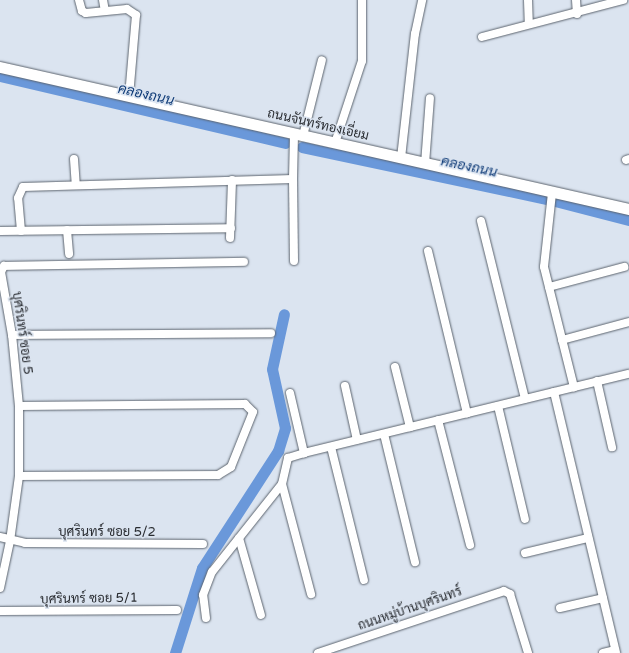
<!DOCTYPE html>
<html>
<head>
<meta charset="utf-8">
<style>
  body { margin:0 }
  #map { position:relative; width:629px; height:653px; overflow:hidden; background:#dbe4f0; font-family:"Varela Round",Sarabun,sans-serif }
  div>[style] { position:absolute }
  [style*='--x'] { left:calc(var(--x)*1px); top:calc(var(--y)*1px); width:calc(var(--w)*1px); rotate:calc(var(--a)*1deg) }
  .canal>* { height:11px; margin:-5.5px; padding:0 5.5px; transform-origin:5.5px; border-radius:5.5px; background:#6a98da }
  .roads { filter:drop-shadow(0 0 1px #5c646e) drop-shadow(0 0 1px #5c646e) }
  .minor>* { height:8px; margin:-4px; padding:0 4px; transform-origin:4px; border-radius:4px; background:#fff }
  .tertiary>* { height:11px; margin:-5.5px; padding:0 5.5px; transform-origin:5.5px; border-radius:5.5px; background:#fff }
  span { translate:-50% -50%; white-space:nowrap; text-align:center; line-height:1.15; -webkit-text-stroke:3px #dbe4f0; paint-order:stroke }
  .street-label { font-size:13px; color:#2a2d32 }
  .water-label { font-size:14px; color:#0f3b77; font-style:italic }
</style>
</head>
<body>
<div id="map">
  <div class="canal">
    <i style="--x:0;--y:76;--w:293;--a:13.2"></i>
    <i style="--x:302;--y:147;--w:255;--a:12"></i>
    <i style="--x:551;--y:200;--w:81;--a:14.4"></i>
    <i style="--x:175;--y:653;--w:89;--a:-72.4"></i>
    <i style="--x:202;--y:568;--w:140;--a:-57"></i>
    <i style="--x:278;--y:451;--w:24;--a:-73"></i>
    <i style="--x:285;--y:428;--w:60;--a:-102.4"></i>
    <i style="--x:272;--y:369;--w:56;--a:-77.7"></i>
  </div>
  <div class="roads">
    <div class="minor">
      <i style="--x:79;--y:0;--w:11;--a:75"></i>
      <i style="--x:82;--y:11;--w:4;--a:27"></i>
      <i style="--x:86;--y:13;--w:41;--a:-5.6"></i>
      <i style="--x:127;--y:9;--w:11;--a:34"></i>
      <i style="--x:136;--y:15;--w:81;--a:94.9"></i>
      <i style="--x:103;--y:0;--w:11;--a:80"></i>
      <i style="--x:528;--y:0;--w:24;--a:88"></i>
      <i style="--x:576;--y:0;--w:14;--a:86"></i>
      <i style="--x:482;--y:37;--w:146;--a:-14.7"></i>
      <i style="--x:303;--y:136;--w:78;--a:-76"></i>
      <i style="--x:335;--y:143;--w:86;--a:-71.8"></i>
      <i style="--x:362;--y:61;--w:61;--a:-90"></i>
      <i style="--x:401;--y:158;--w:125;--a:-83.6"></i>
      <i style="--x:415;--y:34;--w:35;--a:-78"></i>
      <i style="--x:74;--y:159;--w:26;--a:86"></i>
      <i style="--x:626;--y:160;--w:3;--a:-18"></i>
      <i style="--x:425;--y:164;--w:66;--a:-85.7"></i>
      <i style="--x:293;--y:179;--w:82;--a:89.3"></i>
      <i style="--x:552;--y:193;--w:74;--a:96.2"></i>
      <i style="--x:544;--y:267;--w:124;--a:76"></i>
      <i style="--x:481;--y:221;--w:183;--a:76.1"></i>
      <i style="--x:67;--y:230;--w:24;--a:85"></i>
      <i style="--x:0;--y:231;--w:231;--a:-0.7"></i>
      <i style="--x:21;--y:231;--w:33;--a:-95"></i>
      <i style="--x:18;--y:198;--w:12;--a:-66"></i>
      <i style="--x:23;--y:187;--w:270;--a:-1.7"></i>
      <i style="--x:293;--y:179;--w:45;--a:-88.7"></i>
      <i style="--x:230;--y:238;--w:58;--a:-88"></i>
      <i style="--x:428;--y:251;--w:167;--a:76.5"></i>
      <i style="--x:549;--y:287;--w:78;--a:-14.9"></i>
      <i style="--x:12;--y:335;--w:259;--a:-0.4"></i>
      <i style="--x:562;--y:340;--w:69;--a:-15"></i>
      <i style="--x:395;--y:367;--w:62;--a:76"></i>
      <i style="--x:597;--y:381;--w:68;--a:77.2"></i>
      <i style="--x:345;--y:386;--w:55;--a:77.5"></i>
      <i style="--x:554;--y:392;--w:268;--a:76.6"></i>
      <i style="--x:290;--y:393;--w:62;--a:76.9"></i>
      <i style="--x:304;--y:453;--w:334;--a:-13.7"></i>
      <i style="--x:19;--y:406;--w:226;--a:-0.5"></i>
      <i style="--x:245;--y:404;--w:11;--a:45"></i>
      <i style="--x:253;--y:412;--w:59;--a:111.8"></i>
      <i style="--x:231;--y:467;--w:15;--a:148"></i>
      <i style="--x:218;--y:475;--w:199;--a:179.7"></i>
      <i style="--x:498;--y:406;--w:116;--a:76.6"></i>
      <i style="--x:438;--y:420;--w:129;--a:75.6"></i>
      <i style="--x:384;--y:434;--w:132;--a:76.4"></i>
      <i style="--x:331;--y:447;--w:137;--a:76.1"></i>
      <i style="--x:282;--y:484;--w:114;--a:75.2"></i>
      <i style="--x:0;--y:537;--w:26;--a:13"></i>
      <i style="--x:25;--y:543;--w:178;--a:0.3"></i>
      <i style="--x:239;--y:538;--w:80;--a:74.1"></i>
      <i style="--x:525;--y:553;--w:65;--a:-13.4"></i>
      <i style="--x:0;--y:588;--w:48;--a:-78"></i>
      <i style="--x:10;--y:541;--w:66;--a:-82.1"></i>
      <i style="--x:19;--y:476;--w:70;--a:-90"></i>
      <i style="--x:19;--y:406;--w:71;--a:-95.6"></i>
      <i style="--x:12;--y:335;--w:64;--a:-99.9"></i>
      <i style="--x:1;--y:272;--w:7;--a:-63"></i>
      <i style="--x:4;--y:266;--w:240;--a:-1"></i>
      <i style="--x:560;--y:608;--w:44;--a:-13.1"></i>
      <i style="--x:0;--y:611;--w:177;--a:-0.3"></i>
      <i style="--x:206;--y:618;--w:23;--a:-97"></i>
      <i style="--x:203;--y:595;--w:25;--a:-69"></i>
      <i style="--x:212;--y:572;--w:112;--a:-51.5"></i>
      <i style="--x:282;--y:484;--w:27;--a:-77"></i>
      <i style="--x:288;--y:458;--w:17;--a:-17"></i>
      <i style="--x:318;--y:653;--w:196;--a:-18.4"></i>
      <i style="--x:504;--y:591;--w:7;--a:27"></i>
      <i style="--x:510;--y:594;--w:62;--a:73"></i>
      <i style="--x:603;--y:653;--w:12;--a:-14"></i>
    </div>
    <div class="tertiary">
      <i style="--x:0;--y:67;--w:645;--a:12.72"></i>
    </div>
  </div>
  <div class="street-label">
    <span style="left:318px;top:125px;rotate:13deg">ถนนจันทร์ทองเอี่ยม</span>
    <span style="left:22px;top:333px;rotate:82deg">บุศรินทร์ ซอย 5</span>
    <span style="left:107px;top:532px">บุศรินทร์ ซอย 5/2</span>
    <span style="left:89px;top:599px;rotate:-1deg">บุศรินทร์ ซอย 5/1</span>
    <span style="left:410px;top:609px;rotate:-19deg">ถนนหมู่บ้านบุศรินทร์</span>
  </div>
  <div class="water-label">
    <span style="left:146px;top:95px;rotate:13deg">คลองถนน</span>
    <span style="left:469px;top:167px;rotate:12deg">คลองถนน</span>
  </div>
</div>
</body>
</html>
